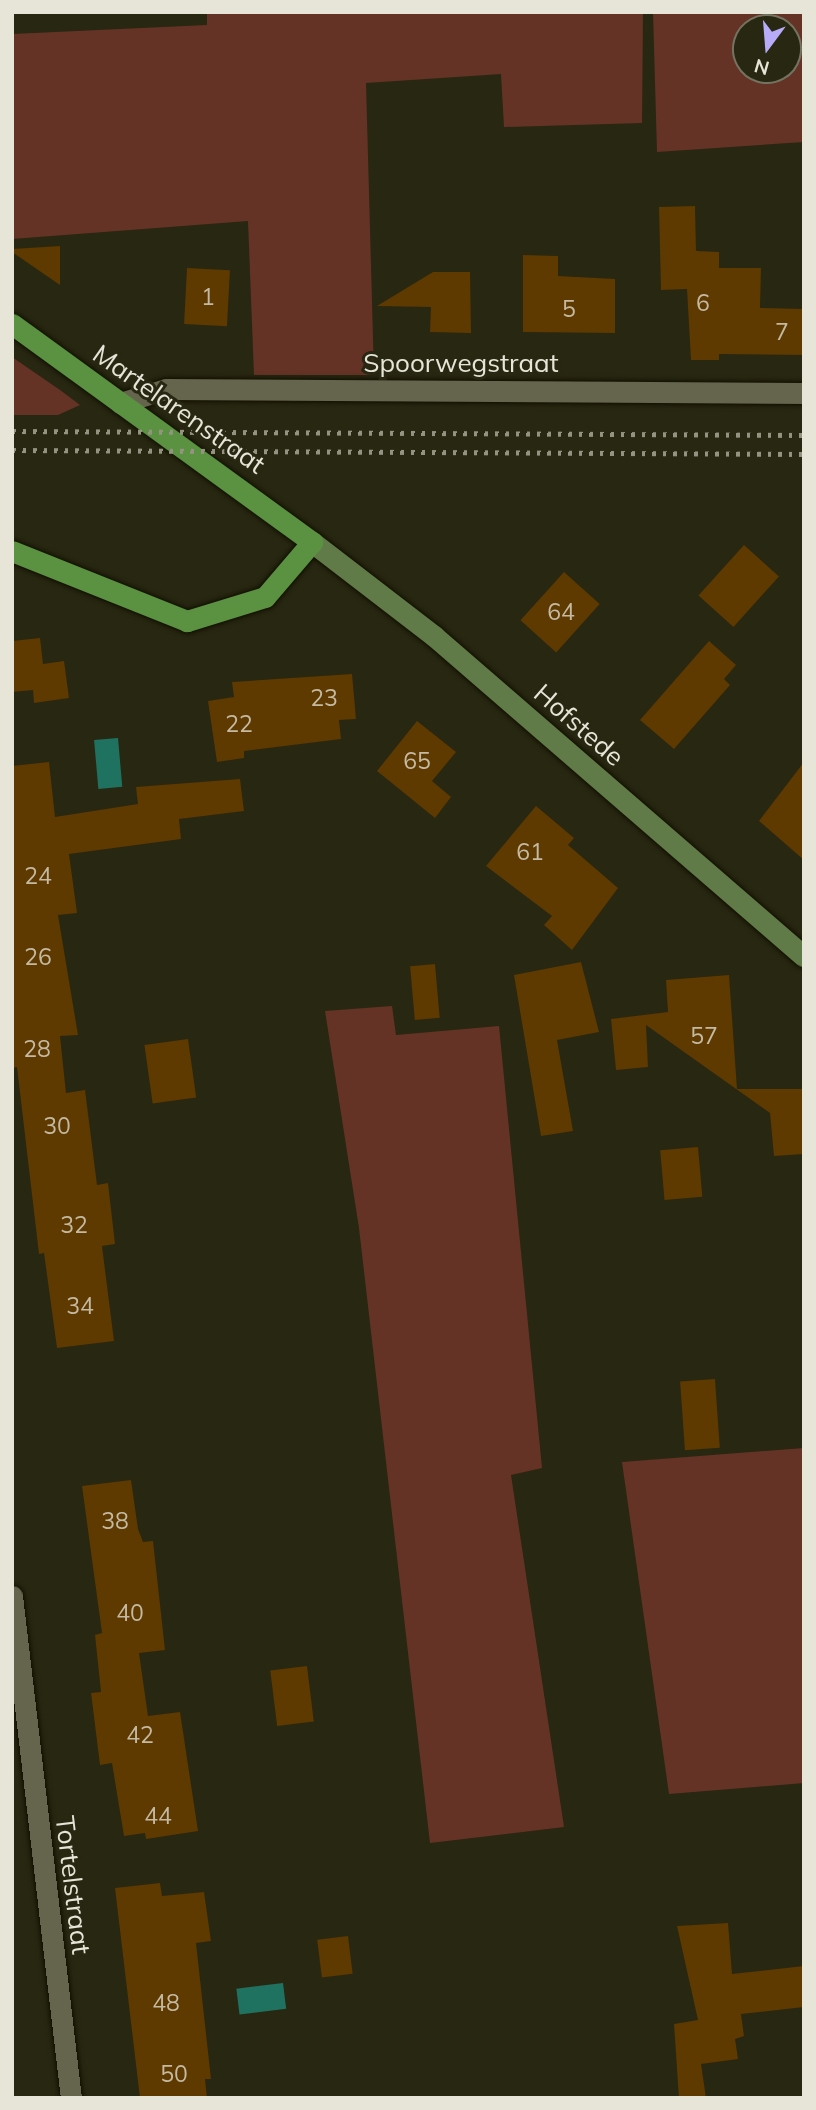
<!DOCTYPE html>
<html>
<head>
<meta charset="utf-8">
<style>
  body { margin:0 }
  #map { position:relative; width:816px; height:2110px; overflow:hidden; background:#282711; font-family:Mulish,sans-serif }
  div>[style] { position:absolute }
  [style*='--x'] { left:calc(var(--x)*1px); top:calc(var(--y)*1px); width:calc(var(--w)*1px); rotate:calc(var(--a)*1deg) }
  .green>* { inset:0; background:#643325 }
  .water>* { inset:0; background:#207260; transform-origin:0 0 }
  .building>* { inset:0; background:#5e3900; transform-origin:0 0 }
  .roads { filter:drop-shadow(0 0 2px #110f00) drop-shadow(0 0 2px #110f00) }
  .street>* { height:21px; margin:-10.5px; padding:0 10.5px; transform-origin:10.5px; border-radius:10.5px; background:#65644c }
  .secondary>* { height:21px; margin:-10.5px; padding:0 10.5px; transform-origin:10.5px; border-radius:10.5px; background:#607b47 }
  .primary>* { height:21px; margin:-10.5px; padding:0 10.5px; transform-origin:10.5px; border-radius:10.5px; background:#5a9242 }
  .rail>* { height:5px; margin-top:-2.5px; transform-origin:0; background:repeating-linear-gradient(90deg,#949382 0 3.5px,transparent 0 10.5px) }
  span { translate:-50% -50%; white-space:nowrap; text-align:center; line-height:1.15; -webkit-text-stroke:6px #282711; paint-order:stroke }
  .number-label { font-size:23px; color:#c4baa2 }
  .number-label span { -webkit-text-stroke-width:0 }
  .street-label { font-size:26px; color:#e6e5d8 }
  .frame { position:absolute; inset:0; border:14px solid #e6e5d8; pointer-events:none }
  .north { position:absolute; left:732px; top:14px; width:70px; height:70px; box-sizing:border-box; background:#282711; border:2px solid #747361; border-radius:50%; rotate:196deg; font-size:19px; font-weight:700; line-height:28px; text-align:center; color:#e6e5d8 }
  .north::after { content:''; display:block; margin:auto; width:24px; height:32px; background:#b8abf7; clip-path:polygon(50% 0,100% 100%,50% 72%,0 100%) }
</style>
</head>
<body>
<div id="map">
  <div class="green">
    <i style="clip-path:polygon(207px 12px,643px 12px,642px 123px,504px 127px,501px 74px,366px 83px,374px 375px,254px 375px,248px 221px,12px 239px,12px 34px,207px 25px)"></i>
    <i style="clip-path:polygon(evenodd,653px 12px,804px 12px,804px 142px,657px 152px,653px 12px,746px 28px,788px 28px,788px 70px,746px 70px,746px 28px)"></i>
    <i style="clip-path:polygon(12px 357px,60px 390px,80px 405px,58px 415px,12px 415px)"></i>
    <i style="clip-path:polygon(392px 1006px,396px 1035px,499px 1026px,542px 1468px,511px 1475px,564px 1827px,430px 1843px,359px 1228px,325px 1011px)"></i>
    <i style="clip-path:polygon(804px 1448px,804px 1783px,669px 1794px,622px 1462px)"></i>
  </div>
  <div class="water">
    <i style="left:118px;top:738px;width:49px;height:24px;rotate:85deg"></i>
    <i style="left:283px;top:1983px;width:26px;height:47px;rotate:83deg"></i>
  </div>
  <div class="building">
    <i style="clip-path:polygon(695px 206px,696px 251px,719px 252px,719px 268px,761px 268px,760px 308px,804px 309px,804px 355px,719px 354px,719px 360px,691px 360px,687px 289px,661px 290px,659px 207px)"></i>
    <i style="clip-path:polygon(60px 246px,60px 285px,12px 252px,12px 249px)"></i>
    <i style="clip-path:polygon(523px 255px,558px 256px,558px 276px,615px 279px,615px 333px,523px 332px)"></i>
    <i style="left:187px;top:268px;width:43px;height:56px;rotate:3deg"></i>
    <i style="clip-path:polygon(433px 272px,470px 272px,471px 333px,430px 332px,431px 307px,377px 306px)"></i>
    <i style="left:744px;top:545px;width:47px;height:68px;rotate:42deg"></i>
    <i style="left:564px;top:572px;width:48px;height:65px;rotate:42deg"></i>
    <i style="clip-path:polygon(40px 638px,43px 664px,64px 661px,69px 698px,34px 703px,33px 690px,12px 692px,12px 641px)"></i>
    <i style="clip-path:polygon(709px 641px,736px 665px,724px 679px,730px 685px,674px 749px,640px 720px)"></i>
    <i style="clip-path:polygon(352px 674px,356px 719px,339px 720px,341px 739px,244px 751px,244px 758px,217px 762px,208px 701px,234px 697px,232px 682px)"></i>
    <i style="clip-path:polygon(417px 721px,456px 752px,432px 781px,451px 797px,435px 818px,377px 771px)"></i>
    <i style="clip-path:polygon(49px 762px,55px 817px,138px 804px,136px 787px,240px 779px,244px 811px,179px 819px,181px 839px,69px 854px,77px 913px,58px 915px,78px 1035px,60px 1036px,66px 1093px,85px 1090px,97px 1185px,108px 1183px,115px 1244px,102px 1246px,114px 1341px,57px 1348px,44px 1253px,39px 1254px,17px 1067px,12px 1068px,12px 766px)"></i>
    <i style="clip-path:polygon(804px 762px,804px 860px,759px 821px)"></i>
    <i style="clip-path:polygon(536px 806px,574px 838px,568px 845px,618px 888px,572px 950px,544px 925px,552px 916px,486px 866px)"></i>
    <i style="clip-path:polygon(581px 962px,599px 1032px,557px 1040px,573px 1131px,541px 1136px,514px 975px)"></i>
    <i style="left:435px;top:964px;width:54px;height:25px;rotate:85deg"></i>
    <i style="clip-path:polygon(729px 975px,737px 1089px,804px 1089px,804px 1154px,774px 1156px,770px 1113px,646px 1025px,648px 1067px,616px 1070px,611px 1019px,668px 1012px,666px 980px)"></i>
    <i style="left:188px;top:1039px;width:59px;height:44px;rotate:82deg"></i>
    <i style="left:698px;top:1147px;width:50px;height:38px;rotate:85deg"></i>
    <i style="left:715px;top:1379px;width:69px;height:35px;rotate:86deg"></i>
    <i style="clip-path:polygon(131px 1480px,138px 1529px,143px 1542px,153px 1541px,165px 1650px,139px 1653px,148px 1716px,180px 1712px,198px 1831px,146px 1839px,145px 1833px,124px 1836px,112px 1763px,100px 1765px,91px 1693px,101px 1692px,95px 1635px,102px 1633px,82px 1486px)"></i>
    <i style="left:307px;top:1666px;width:56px;height:37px;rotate:83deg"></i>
    <i style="clip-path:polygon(160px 1883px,162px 1896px,204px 1892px,211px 1941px,196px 1943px,211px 2079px,205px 2079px,207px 2098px,140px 2098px,115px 1888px)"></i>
    <i style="clip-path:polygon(728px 1923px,732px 1974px,804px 1966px,804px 2007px,741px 2014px,744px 2036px,735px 2039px,738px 2059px,701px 2064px,706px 2098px,679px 2098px,674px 2024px,698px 2020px,677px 1926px)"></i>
    <i style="left:348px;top:1936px;width:38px;height:31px;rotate:83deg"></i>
  </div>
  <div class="roads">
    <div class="street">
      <i style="--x:120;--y:403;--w:48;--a:-16.9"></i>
      <i style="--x:166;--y:389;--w:638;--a:0.36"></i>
      <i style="--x:12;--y:1596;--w:505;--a:83.3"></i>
    </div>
    <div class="secondary">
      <i style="--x:312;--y:542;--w:154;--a:37.6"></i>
      <i style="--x:434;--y:636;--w:489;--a:40.9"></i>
    </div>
    <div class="primary">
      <i style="--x:12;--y:324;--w:371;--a:36"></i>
      <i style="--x:312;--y:542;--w:72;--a:130.5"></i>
      <i style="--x:265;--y:597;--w:82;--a:162.9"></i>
      <i style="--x:187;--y:621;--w:188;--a:-158.2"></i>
    </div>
  </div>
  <div class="rail">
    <i style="--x:12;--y:431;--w:792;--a:0.29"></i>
    <i style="--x:12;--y:450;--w:792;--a:0.29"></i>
  </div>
  <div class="number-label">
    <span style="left:208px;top:297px">1</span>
    <span style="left:703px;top:303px">6</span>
    <span style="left:569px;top:309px">5</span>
    <span style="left:782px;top:332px">7</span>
    <span style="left:561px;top:612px">64</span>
    <span style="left:324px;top:698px">23</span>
    <span style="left:239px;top:724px">22</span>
    <span style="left:417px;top:761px">65</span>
    <span style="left:530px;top:852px">61</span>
    <span style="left:38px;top:876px">24</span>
    <span style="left:38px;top:957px">26</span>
    <span style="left:704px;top:1036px">57</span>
    <span style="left:37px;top:1049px">28</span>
    <span style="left:57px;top:1126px">30</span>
    <span style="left:74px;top:1225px">32</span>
    <span style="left:80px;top:1306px">34</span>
    <span style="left:115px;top:1521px">38</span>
    <span style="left:130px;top:1613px">40</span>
    <span style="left:140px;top:1735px">42</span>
    <span style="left:158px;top:1816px">44</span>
    <span style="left:166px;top:2003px">48</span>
    <span style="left:174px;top:2074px">50</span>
  </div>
  <div class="street-label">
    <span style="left:461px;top:363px">Spoorwegstraat</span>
    <span style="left:179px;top:409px;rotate:35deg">Martelarenstraat</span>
    <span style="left:579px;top:725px;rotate:41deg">Hofstede</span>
    <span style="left:73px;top:1885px;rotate:83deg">Tortelstraat</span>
  </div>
  <div class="frame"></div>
  <div class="north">N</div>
</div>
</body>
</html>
